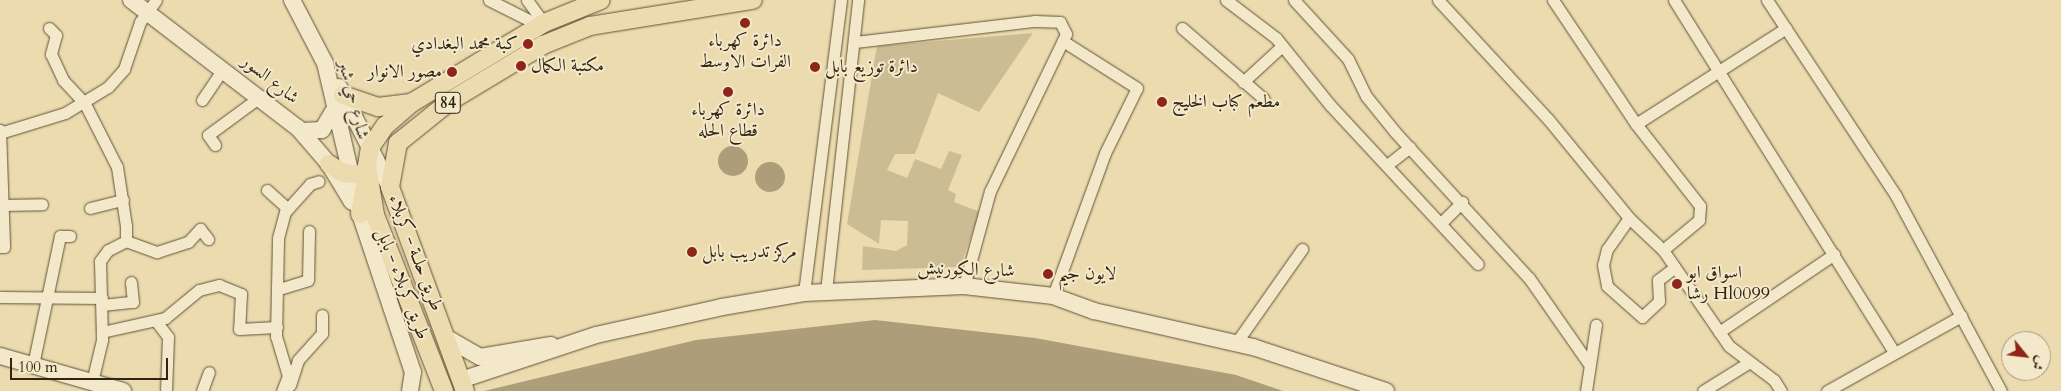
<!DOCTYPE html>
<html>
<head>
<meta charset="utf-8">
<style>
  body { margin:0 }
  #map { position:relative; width:2061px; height:391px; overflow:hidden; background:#ecdbae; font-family:Cardo,Amiri,serif }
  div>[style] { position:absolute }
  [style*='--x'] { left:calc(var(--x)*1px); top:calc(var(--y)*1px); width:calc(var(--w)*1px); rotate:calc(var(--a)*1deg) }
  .green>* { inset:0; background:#ccbc94 }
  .water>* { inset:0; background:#ad9d79 }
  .round { border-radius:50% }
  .roads { filter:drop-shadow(0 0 1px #60523a) drop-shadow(0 0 1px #60523a) }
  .street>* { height:11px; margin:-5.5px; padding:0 5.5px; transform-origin:5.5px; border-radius:5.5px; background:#f3e8ca }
  .secondary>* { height:16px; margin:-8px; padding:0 8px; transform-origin:8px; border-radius:8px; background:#f3e8ca }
  .primary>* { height:18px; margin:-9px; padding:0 9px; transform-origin:9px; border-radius:9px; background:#ecdbae }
  .dots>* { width:14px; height:14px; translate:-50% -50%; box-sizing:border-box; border:2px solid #f3e8ca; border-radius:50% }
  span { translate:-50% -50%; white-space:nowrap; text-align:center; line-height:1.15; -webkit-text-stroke:4px #f3e8ca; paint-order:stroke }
  .shield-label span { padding:1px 4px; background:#f3e8ca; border:1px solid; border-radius:4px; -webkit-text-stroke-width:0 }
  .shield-label { font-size:16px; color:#322413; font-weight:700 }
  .poi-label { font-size:18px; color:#322413 }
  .right { translate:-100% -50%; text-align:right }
  .left { translate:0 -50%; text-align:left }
  .street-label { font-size:18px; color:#322413 }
  .north { position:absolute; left:2001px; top:331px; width:50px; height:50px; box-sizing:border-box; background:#f3e8ca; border:1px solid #a69a81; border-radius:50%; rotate:119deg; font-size:14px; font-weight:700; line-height:20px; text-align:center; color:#322413 }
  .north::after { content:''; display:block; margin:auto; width:18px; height:22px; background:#8f2418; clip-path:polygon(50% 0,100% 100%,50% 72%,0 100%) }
  .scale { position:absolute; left:10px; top:358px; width:158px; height:22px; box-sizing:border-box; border:2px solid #322413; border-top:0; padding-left:6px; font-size:15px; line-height:18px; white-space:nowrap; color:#322413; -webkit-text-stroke:4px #f3e8ca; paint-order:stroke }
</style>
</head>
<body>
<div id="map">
  <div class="green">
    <i style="clip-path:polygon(1033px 33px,979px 112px,938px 93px,915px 154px,895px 154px,887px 170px,907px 178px,915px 159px,941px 169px,949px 151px,962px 155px,948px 190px,956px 194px,954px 202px,980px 212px,960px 267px,862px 270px,863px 246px,896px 251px,907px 245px,908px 221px,881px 220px,879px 244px,847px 224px,877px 46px)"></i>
  </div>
  <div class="water">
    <i class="round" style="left:718px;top:146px;width:30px;height:30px"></i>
    <i class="round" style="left:755px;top:162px;width:30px;height:30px"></i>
    <i style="clip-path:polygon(875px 320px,1035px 338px,1236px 375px,1283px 391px,484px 391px,696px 340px)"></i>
  </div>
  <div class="roads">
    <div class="street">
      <i style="--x:489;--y:0;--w:56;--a:26.6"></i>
      <i style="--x:527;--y:0;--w:29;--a:54"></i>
      <i style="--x:1226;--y:0;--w:63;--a:37.2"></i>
      <i style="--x:1276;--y:38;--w:86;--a:51.1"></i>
      <i style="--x:1330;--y:105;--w:217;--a:47.1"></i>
      <i style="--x:1294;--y:0;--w:80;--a:47.5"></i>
      <i style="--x:1348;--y:59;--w:41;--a:64.1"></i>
      <i style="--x:1366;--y:96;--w:46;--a:51.1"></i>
      <i style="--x:1395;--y:132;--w:198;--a:47.5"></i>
      <i style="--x:1529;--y:278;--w:105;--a:55.1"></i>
      <i style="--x:1438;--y:0;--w:162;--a:47.3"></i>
      <i style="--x:1548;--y:119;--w:128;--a:50.7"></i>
      <i style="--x:1629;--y:218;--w:47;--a:43.3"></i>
      <i style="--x:1663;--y:250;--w:116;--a:55.5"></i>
      <i style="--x:1729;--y:346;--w:56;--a:37.1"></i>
      <i style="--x:1774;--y:380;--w:13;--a:58"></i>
      <i style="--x:1553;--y:0;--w:149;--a:56.2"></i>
      <i style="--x:1636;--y:124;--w:104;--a:52"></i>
      <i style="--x:1700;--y:206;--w:14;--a:94"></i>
      <i style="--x:1699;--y:220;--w:47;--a:140.2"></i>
      <i style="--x:1674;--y:0;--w:416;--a:58"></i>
      <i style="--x:1767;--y:0;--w:235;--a:56.6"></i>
      <i style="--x:1896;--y:196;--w:221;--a:61.7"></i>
      <i style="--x:49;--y:28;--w:10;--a:45"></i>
      <i style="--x:56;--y:35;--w:20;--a:105"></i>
      <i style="--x:51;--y:54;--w:29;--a:65"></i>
      <i style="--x:63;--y:80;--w:33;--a:47"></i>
      <i style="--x:85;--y:104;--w:71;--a:63.1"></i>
      <i style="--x:117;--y:167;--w:60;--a:81.3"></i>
      <i style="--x:126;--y:226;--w:15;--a:90"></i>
      <i style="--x:126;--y:241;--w:20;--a:153"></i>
      <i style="--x:108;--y:250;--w:14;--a:126"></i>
      <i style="--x:100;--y:261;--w:79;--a:88.5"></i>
      <i style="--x:102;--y:340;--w:43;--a:103.4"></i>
      <i style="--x:1182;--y:28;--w:108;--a:40.9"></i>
      <i style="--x:855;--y:42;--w:181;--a:-6.7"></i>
      <i style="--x:1035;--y:21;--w:25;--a:2"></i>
      <i style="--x:1060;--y:22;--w:13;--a:63"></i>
      <i style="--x:1066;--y:34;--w:174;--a:115.8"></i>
      <i style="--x:990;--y:191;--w:98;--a:105.3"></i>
      <i style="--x:1243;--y:82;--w:53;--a:-42.7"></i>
      <i style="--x:202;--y:100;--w:37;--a:-56"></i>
      <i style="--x:1636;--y:124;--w:178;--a:-32.6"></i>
      <i style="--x:0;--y:130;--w:117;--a:88"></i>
      <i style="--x:4;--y:247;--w:4;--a:180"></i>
      <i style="--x:0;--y:133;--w:68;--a:-17.1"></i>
      <i style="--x:65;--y:113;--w:50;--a:-31.2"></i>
      <i style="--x:108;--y:87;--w:24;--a:-48"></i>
      <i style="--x:124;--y:69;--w:50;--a:-71.2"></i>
      <i style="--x:140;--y:22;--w:27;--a:-54"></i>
      <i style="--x:215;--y:145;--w:12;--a:-125"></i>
      <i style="--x:208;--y:135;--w:66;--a:-36.3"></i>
      <i style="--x:1387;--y:165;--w:29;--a:-38"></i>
      <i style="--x:267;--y:190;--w:28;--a:42"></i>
      <i style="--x:3;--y:205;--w:39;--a:-1"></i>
      <i style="--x:90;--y:208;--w:34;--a:-14"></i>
      <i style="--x:1629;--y:218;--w:38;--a:125"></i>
      <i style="--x:1607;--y:249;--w:16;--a:104"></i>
      <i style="--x:1603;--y:265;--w:21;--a:79"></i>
      <i style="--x:1607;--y:286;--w:47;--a:41.5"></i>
      <i style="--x:1642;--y:317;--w:23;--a:-43"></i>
      <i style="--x:1659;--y:301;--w:21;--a:-93"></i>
      <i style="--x:1658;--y:280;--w:21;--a:-37"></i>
      <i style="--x:1441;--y:223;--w:30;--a:-45"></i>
      <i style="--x:126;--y:241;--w:33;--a:20"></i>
      <i style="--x:157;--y:252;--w:33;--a:-18"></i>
      <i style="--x:188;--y:242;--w:18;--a:-47"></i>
      <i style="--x:200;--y:229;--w:13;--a:51"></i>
      <i style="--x:279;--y:289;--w:30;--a:-17"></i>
      <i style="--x:308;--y:280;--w:49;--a:-88.8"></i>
      <i style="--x:826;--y:291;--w:293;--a:-83.7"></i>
      <i style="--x:804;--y:293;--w:295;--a:-82.8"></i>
      <i style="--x:1053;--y:296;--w:152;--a:-70"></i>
      <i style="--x:1105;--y:153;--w:72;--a:-63.8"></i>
      <i style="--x:1137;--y:88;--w:88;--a:-147.6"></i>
      <i style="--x:0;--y:297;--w:102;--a:0.6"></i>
      <i style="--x:102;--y:305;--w:31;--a:-6"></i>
      <i style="--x:133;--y:302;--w:20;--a:-96"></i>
      <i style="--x:156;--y:321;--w:20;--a:53"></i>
      <i style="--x:168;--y:337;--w:54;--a:92.1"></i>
      <i style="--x:102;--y:332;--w:65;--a:-12.5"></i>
      <i style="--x:165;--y:318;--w:44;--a:-39.5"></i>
      <i style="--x:199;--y:290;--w:21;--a:-14"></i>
      <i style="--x:219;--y:285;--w:24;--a:22"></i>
      <i style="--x:241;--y:294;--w:35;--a:93"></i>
      <i style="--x:239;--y:329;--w:38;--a:-3"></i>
      <i style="--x:1719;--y:332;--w:139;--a:-34.1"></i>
      <i style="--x:1236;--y:343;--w:115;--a:-54.9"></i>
      <i style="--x:33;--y:365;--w:132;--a:-78.2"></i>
      <i style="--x:60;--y:236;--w:10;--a:0"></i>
      <i style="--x:290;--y:385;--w:26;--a:-72"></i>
      <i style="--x:298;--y:360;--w:36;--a:-48"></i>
      <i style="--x:322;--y:333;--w:18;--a:-90"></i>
      <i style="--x:202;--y:391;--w:20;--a:-70"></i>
      <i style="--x:282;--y:391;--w:16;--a:-68"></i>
      <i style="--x:288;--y:376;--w:42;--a:-106.7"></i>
      <i style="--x:276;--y:336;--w:98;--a:-88.8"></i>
      <i style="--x:278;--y:238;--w:27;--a:-75"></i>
      <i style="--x:285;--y:212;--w:38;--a:-48"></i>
      <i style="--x:310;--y:184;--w:9;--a:-18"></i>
      <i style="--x:1586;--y:391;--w:67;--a:-81.4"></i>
      <i style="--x:1703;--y:391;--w:53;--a:-31.9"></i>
      <i style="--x:1827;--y:391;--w:154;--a:-29.2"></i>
    </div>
    <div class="secondary">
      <i style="--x:131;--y:0;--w:210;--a:37.5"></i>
      <i style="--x:298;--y:128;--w:48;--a:49.3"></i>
      <i style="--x:329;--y:164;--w:44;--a:58.8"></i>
      <i style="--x:292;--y:0;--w:71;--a:62.4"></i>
      <i style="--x:325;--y:63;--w:155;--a:76.9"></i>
      <i style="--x:360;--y:214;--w:167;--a:71.5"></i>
      <i style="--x:413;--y:372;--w:19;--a:99"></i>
      <i style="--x:339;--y:87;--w:112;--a:63"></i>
      <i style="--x:301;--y:131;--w:21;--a:-3"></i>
      <i style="--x:322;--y:130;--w:26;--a:-59"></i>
      <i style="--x:447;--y:338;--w:38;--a:30"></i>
      <i style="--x:480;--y:357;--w:72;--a:-9.6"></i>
      <i style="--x:0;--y:356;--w:128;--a:15.9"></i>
      <i style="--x:461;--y:380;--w:142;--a:-18.4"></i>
      <i style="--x:596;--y:335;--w:129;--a:-12.5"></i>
      <i style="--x:722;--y:307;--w:83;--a:-9.7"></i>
      <i style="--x:804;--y:293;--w:160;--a:-2.5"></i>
      <i style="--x:964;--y:286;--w:90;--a:6.4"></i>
      <i style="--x:1053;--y:296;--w:44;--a:20.1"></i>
      <i style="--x:1094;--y:311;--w:163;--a:12.8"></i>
      <i style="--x:1253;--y:347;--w:140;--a:18.3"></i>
    </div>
    <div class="primary">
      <i style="--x:343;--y:95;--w:37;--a:19"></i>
      <i style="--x:378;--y:107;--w:33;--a:-7"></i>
      <i style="--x:329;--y:164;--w:17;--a:33"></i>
      <i style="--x:343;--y:173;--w:25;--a:5"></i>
      <i style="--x:360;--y:214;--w:34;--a:-80"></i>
      <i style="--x:444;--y:391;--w:189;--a:-111.4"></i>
      <i style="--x:375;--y:215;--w:50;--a:-99.3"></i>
      <i style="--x:367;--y:166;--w:18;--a:-81"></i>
      <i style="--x:370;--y:148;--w:27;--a:-56"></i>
      <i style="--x:385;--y:126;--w:37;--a:-41"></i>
      <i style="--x:413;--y:102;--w:153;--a:-31.1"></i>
      <i style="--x:544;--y:23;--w:61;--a:-22"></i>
      <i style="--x:465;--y:391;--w:217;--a:-110.2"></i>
      <i style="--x:390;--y:187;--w:45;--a:-79.7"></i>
      <i style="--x:398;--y:143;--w:67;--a:-38.9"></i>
      <i style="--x:450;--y:101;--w:109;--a:-31.1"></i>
      <i style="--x:543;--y:45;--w:51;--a:-22"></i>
      <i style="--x:590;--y:26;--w:165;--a:-9.1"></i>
    </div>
  </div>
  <div class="dots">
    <i style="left:745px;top:23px;background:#8f2418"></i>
    <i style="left:528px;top:44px;background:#8f2418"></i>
    <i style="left:521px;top:66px;background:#8f2418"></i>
    <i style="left:815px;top:67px;background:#8f2418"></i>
    <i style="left:452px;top:72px;background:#8f2418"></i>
    <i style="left:728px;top:92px;background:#8f2418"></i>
    <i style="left:1162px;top:102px;background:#8f2418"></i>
    <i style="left:692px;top:252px;background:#8f2418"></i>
    <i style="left:1048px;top:274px;background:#8f2418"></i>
    <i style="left:1677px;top:284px;background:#8f2418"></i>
  </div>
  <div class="shield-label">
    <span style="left:448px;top:103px">84</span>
  </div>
  <div class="poi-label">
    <span style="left:745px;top:52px">دائرة كهرباء<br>الفرات الاوسط</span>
    <span class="right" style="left:518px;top:44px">كبة محمد البغدادي</span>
    <span class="left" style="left:531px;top:66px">مكتبة الكمال</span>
    <span class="left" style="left:825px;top:67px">دائرة توزيع بابل</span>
    <span class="right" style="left:442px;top:72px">مصور الانوار</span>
    <span class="left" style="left:1172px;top:102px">مطعم كباب الخليج</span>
    <span style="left:728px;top:121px">دائرة كهرباء<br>قطاع الحله</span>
    <span class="left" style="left:702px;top:252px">مركز تدريب بابل</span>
    <span class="left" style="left:1058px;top:274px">لايون جيم</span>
    <span class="left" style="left:1687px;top:284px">اسواق ابو<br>رشا Hl0099</span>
  </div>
  <div class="street-label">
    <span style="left:270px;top:80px;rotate:38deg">شارع السور</span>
    <span style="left:353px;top:100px;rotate:76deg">شارع حي شبر</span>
    <span style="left:415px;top:253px;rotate:69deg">طريق حلــة - كربلاء</span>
    <span style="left:966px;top:270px;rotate:2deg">شارع الكورنيش</span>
    <span style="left:402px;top:284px;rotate:69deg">طريق كربلاء - بابل</span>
  </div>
  <div class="north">ش</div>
  <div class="scale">100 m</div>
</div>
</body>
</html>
